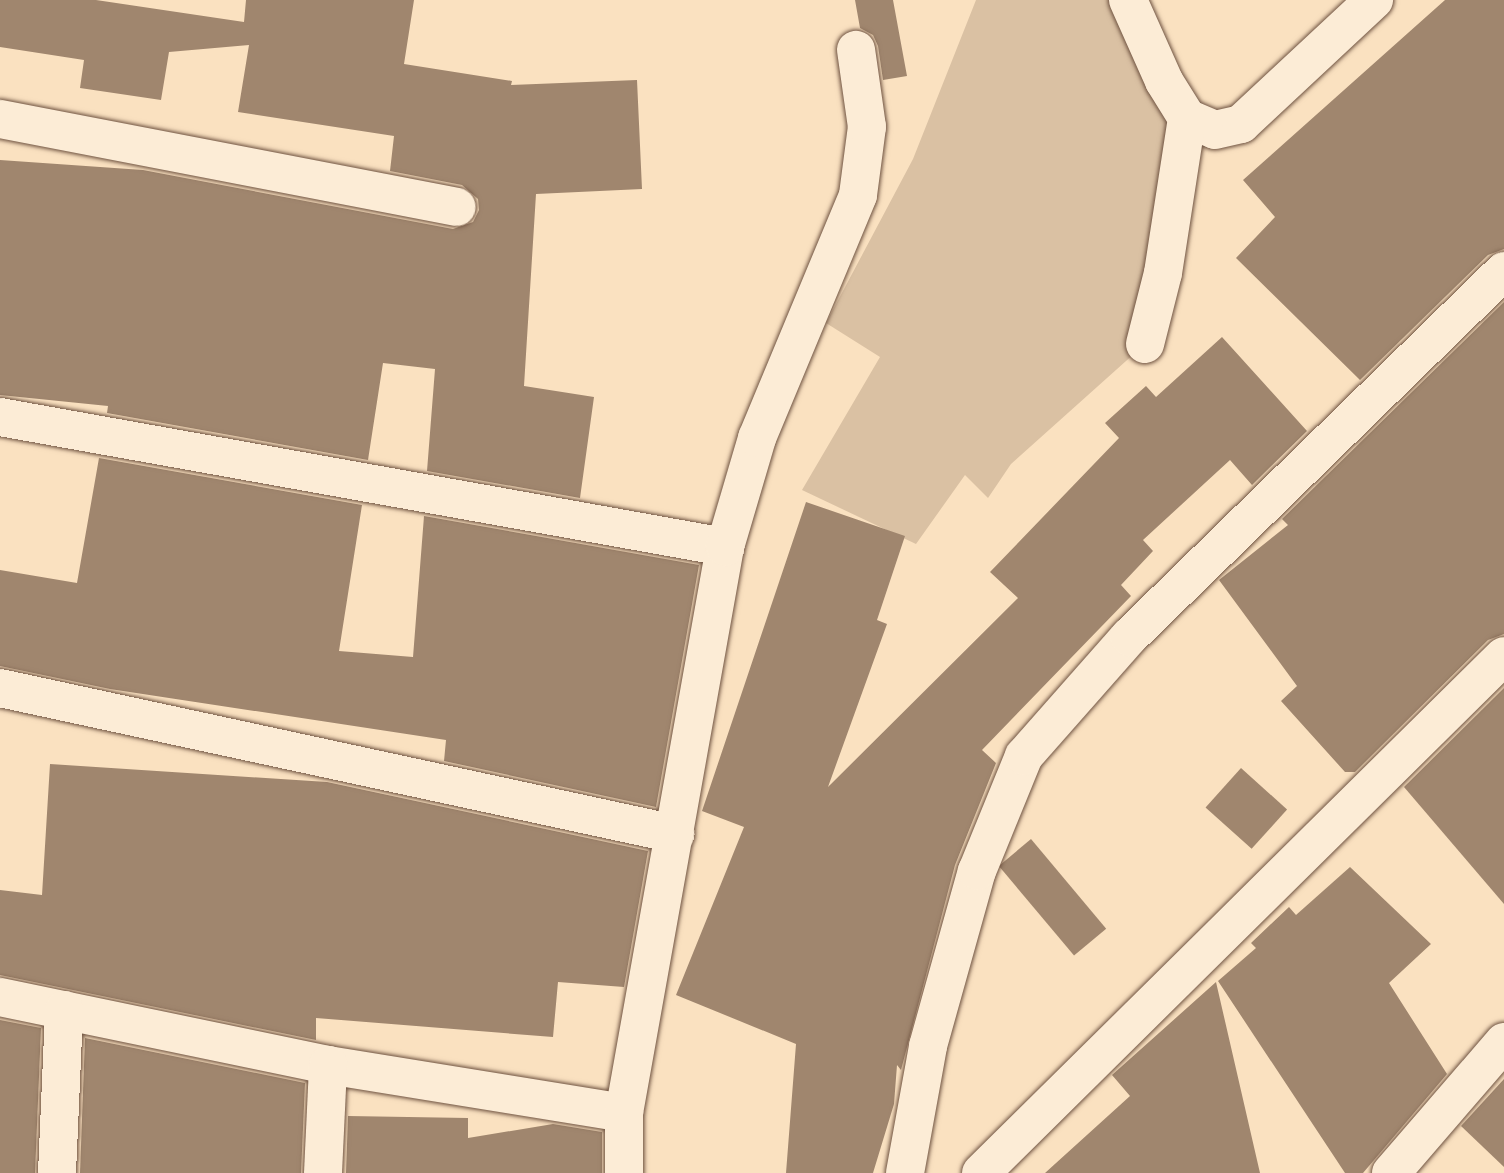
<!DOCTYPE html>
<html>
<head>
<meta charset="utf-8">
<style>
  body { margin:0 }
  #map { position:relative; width:1504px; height:1173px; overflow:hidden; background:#fae1c0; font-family:"Old Standard TT",serif }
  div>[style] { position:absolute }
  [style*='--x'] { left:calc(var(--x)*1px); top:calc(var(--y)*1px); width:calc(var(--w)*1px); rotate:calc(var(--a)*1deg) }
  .green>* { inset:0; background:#dac1a3 }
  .building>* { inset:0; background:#a0866e; transform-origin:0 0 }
  .roads { filter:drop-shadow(0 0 2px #6e5240) drop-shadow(0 0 2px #6e5240) }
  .street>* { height:38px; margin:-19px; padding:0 19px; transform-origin:19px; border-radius:19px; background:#fcecd6 }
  span { translate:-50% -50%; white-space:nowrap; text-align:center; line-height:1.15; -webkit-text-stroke:8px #fcecd6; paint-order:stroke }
</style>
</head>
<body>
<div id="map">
  <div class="green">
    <i style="clip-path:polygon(976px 0,1128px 0,1187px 118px,1145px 344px,1011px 464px,988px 498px,965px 475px,916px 544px,802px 490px,880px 357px,826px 323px,913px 159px)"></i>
  </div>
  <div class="building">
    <i style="clip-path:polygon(0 0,96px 0,244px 22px,246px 0,414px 0,404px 64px,512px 81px,511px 85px,637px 80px,642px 189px,536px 194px,524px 386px,594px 397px,580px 498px,427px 471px,435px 369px,383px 363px,368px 460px,107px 413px,108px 406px,0 395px,0 160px,143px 170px,453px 229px,473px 222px,479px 210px,478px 199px,462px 185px,390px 171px,394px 136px,238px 112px,249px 45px,169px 52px,161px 100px,80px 88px,84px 60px,0 47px)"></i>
    <i style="clip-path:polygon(855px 0,893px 0,907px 76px,883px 80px,878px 46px,873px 35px,860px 28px)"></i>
    <i style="clip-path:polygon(1445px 0,1504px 0,1504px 249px,1488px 255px,1360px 380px,1236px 258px,1275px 217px,1243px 180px)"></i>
    <i style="clip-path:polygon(1504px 302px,1504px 634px,1488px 640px,1355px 772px,1345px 772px,1281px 701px,1297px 686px,1219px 580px,1288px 525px,1282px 519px)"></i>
    <i style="clip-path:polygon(1222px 337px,1307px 431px,1252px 485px,1230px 460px,1143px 540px,1153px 551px,1121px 585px,1131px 596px,982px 750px,996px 763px,955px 865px,901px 1070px,897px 1065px,894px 1104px,873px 1173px,786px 1173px,796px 1044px,676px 995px,744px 827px,702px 811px,806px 502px,905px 536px,877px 620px,887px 624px,828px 787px,1018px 598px,990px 572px,1119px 438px,1105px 423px,1146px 386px,1156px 397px)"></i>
    <i style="clip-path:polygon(99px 458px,362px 505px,339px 651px,413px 657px,424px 516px,699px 565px,656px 807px,444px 761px,446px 740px,110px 689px,0 666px,0 570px,77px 583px)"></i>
    <i style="clip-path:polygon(1504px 688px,1504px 904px,1404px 787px)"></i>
    <i style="clip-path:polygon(50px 764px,327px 782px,648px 851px,624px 987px,558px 982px,553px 1037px,316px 1018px,316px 1040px,0 975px,0 890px,42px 895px)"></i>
    <i style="left:1241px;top:768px;width:62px;height:53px;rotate:42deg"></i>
    <i style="left:1031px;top:839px;width:117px;height:42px;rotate:50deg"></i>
    <i style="clip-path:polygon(1350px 867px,1431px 944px,1389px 983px,1447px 1074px,1363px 1173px,1345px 1173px,1218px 981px,1256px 948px,1251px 943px,1289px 907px,1296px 915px)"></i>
    <i style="clip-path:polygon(1216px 982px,1260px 1173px,1045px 1173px,1130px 1096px,1112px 1075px)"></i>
    <i style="clip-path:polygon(0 1020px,41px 1028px,35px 1173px,0 1173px)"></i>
    <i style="clip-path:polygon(85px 1038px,305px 1083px,301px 1173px,80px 1173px)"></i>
    <i style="clip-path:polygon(1504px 1079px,1504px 1167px,1461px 1126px)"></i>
    <i style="clip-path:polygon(348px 1116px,468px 1118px,468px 1138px,553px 1124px,602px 1132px,602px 1173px,346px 1173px)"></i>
  </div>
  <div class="roads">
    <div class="street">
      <i style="--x:1128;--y:0;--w:89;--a:66"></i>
      <i style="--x:1164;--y:81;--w:44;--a:58.1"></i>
      <i style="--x:1187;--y:118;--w:30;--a:23"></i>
      <i style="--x:1215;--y:130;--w:27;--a:-13"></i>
      <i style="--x:1241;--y:124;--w:182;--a:-43"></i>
      <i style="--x:0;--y:119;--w:465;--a:10.9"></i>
      <i style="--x:1145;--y:344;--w:73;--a:-75.8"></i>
      <i style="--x:1163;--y:273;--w:157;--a:-81.2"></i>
      <i style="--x:0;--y:417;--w:737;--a:10.17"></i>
      <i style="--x:0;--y:688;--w:691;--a:12.2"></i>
      <i style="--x:0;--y:997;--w:335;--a:11.7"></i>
      <i style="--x:328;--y:1065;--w:300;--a:9.2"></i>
      <i style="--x:57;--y:1173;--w:163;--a:-87.5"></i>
      <i style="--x:323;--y:1173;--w:108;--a:-87.3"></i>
      <i style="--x:624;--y:1173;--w:60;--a:-90"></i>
      <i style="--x:624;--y:1113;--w:575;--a:-79.88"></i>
      <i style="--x:725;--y:547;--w:114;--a:-73.6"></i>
      <i style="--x:757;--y:438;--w:263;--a:-67.4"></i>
      <i style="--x:858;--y:195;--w:69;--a:-82.5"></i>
      <i style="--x:867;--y:127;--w:78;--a:-98.1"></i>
      <i style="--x:905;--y:1173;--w:129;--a:-79.7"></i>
      <i style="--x:928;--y:1046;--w:182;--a:-74.4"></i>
      <i style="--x:977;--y:871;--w:124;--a:-67.8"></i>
      <i style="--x:1024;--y:756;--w:159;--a:-48.6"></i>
      <i style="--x:1129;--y:637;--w:524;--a:-44.3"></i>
      <i style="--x:981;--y:1173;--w:735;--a:-44.67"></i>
      <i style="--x:1391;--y:1173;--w:173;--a:-49.2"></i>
    </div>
  </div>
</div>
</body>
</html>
